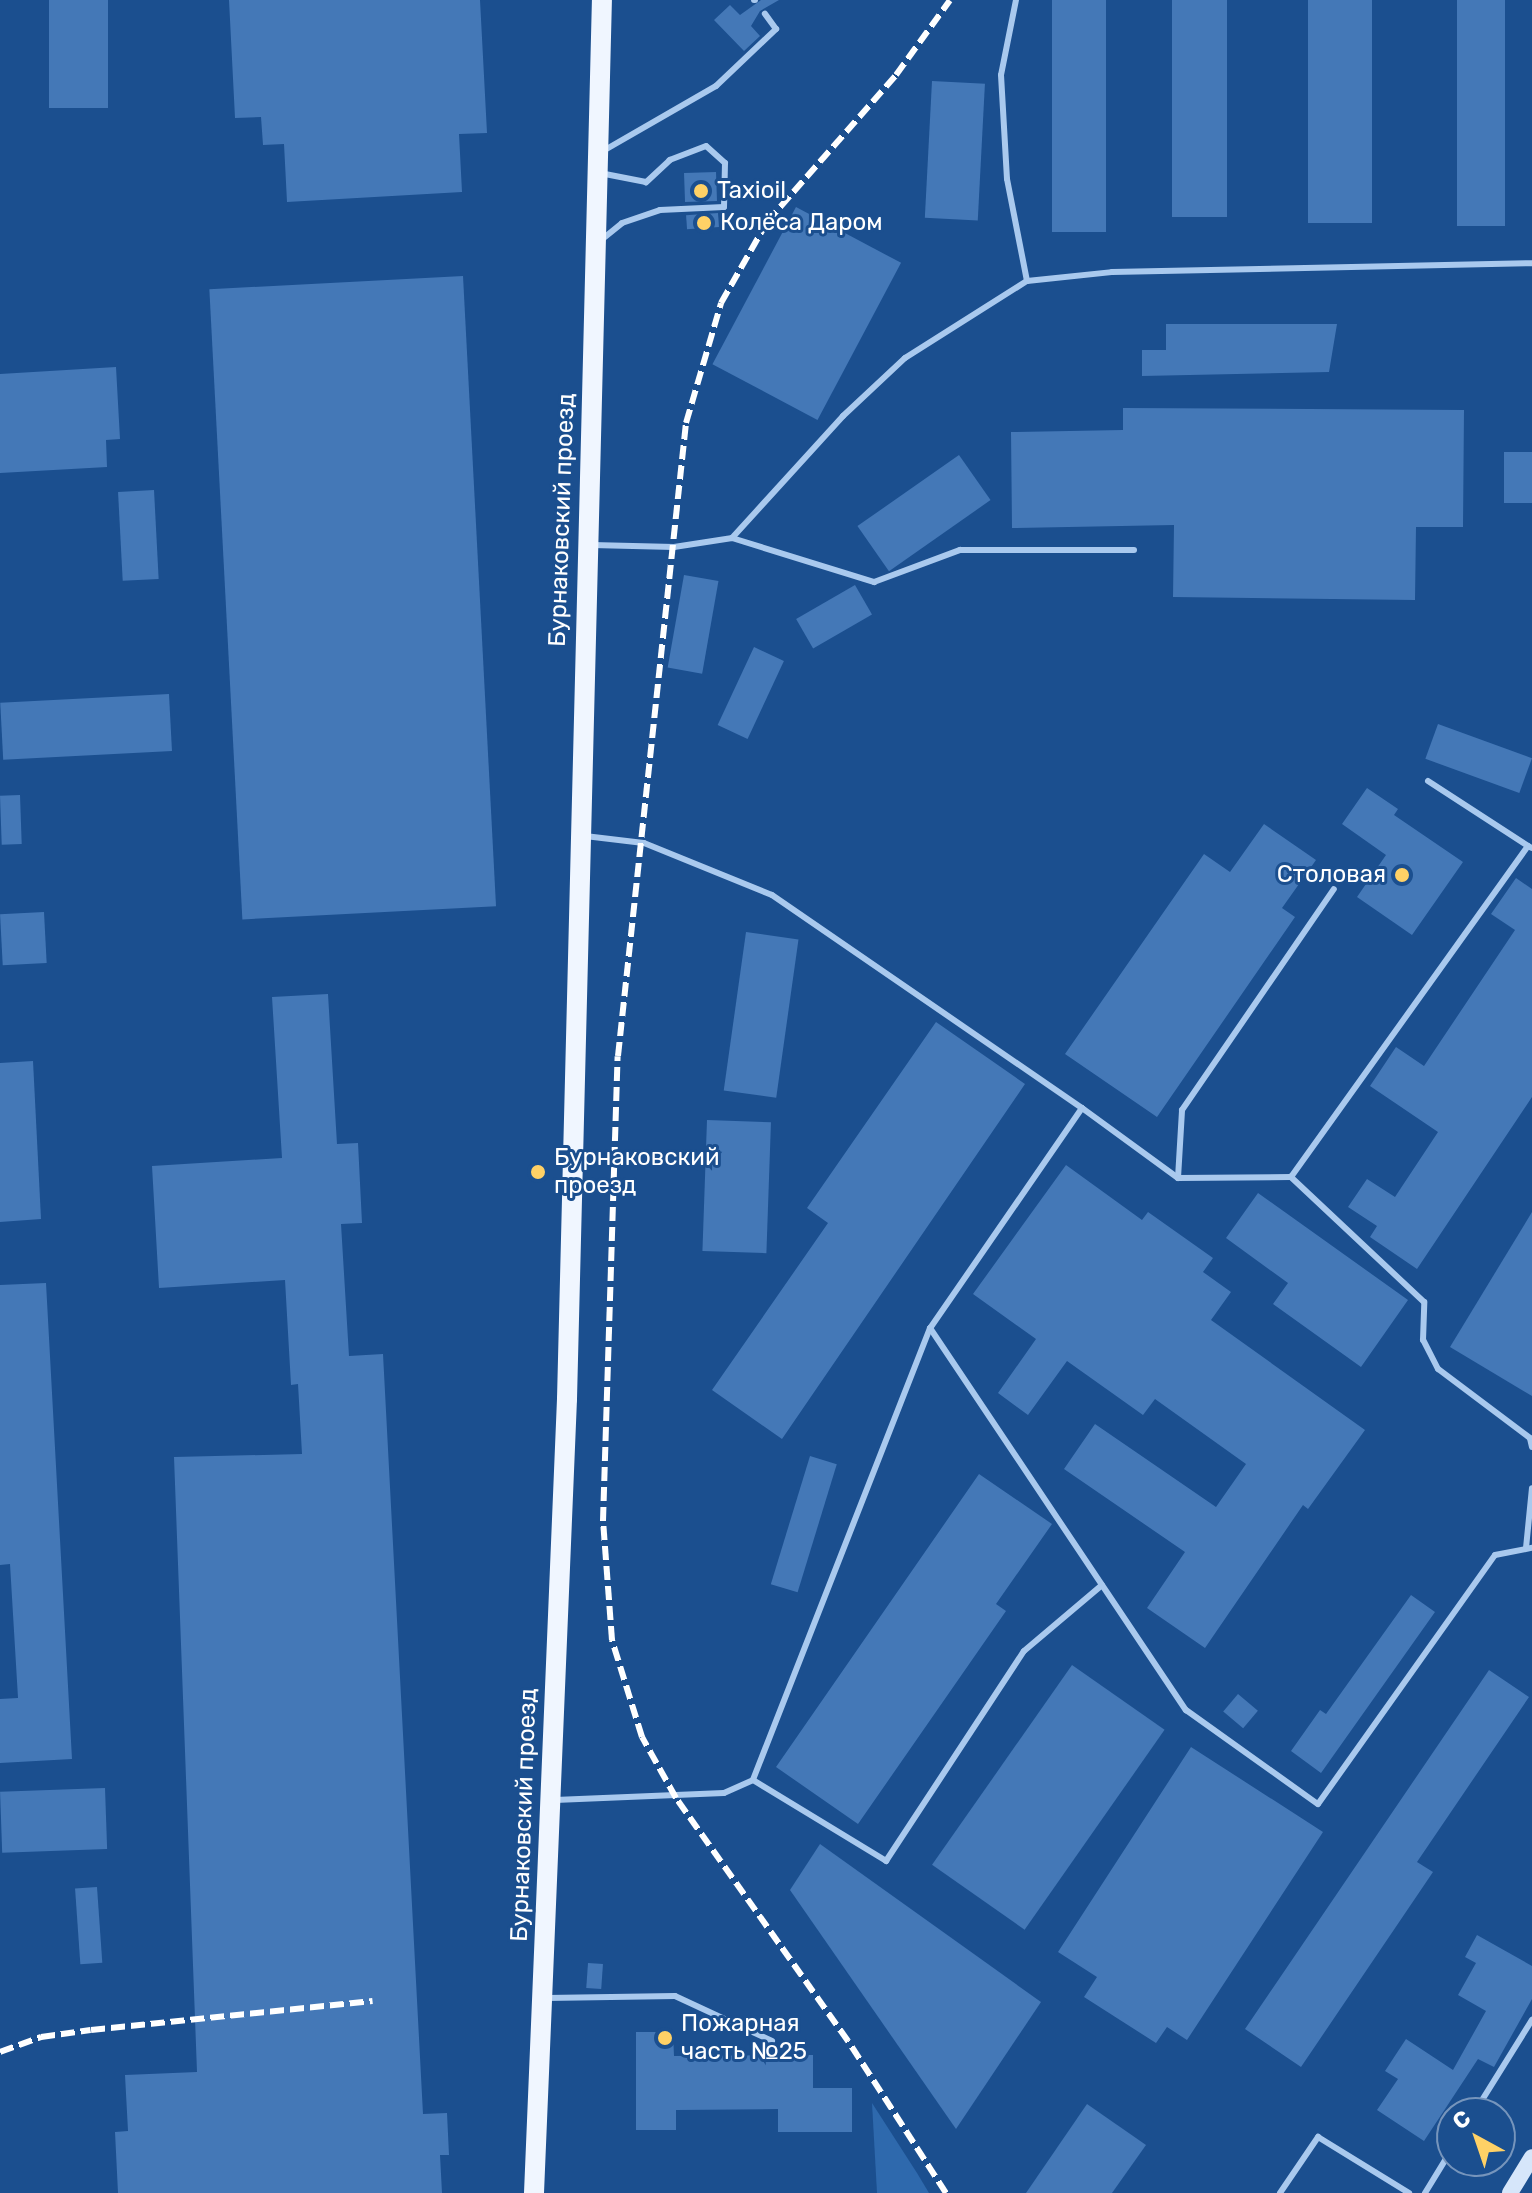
<!DOCTYPE html>
<html>
<head>
<meta charset="utf-8">
<style>
  body { margin:0 }
  #map { position:relative; width:1532px; height:2193px; overflow:hidden; background:#1b4f8f; font-family:Rubik,sans-serif }
  div>[style] { position:absolute }
  [style*='--x'] { left:calc(var(--x)*1px); top:calc(var(--y)*1px); width:calc(var(--w)*1px); rotate:calc(var(--a)*1deg) }
  .green>* { inset:0; background:#2e69ad }
  .building>* { inset:0; background:#4478b7; transform-origin:0 0 }
  .service>* { height:6px; margin:-3px; padding:0 3px; transform-origin:3px; border-radius:3px; background:#a9c9ee }
  .secondary>* { height:16px; margin:-8px; padding:0 8px; transform-origin:8px; border-radius:8px; background:#d6e6fa }
  .primary>* { height:20px; margin:-10px; padding:0 10px; transform-origin:10px; border-radius:10px; background:#f0f6ff }
  .rail>* { height:6px; margin-top:-3px; transform-origin:0; background:repeating-linear-gradient(90deg,#fff 0 14px,transparent 0 20px) }
  .dots>* { width:22px; height:22px; translate:-50% -50%; box-sizing:border-box; border:4px solid #1b4f8f; border-radius:50% }
  span { translate:-50% -50%; white-space:nowrap; text-align:center; line-height:1.15; -webkit-text-stroke:6px #1b4f8f; paint-order:stroke }
  .poi-label { font-size:24px; color:#fff }
  .left { translate:0 -50%; text-align:left }
  .right { translate:-100% -50%; text-align:right }
  .street-label { font-size:24px; color:#fff }
  .north { position:absolute; left:1436px; top:2097px; width:80px; height:80px; box-sizing:border-box; background:#1b4f8f; border:2px solid #7695bc; border-radius:50%; rotate:320deg; font-size:22px; font-weight:700; line-height:32px; text-align:center; color:#fff }
  .north::after { content:''; display:block; margin:auto; width:28px; height:36px; background:#ffd166; clip-path:polygon(50% 0,100% 100%,50% 72%,0 100%) }
</style>
</head>
<body>
<div id="map">
  <div class="green">
    <i style="clip-path:polygon(872px 2103px,917px 2173px,929px 2193px,877px 2193px)"></i>
  </div>
  <div class="building">
    <i style="left:49px;top:0;width:59px;height:108px"></i>
    <i style="clip-path:polygon(229px 0,480px 0,487px 133px,459px 134px,462px 192px,287px 202px,284px 144px,263px 145px,261px 117px,235px 118px)"></i>
    <i style="clip-path:polygon(761px 0,779px 0,760px 11px,751px 26px,760px 36px,744px 51px,714px 20px,730px 5px,740px 15px)"></i>
    <i style="left:1052px;top:0;width:54px;height:232px"></i>
    <i style="left:1172px;top:0;width:55px;height:217px"></i>
    <i style="left:1308px;top:0;width:64px;height:223px"></i>
    <i style="left:1457px;top:0;width:48px;height:226px"></i>
    <i style="left:932px;top:81px;width:53px;height:137px;rotate:3deg"></i>
    <i style="left:716px;top:172px;width:29px;height:32px;rotate:88deg"></i>
    <i style="left:796px;top:207px;width:119px;height:178px;rotate:28deg"></i>
    <i style="left:718px;top:213px;width:14px;height:32px;rotate:86deg"></i>
    <i style="left:463px;top:276px;width:631px;height:254px;rotate:87deg"></i>
    <i style="clip-path:polygon(1166px 324px,1337px 324px,1329px 372px,1142px 376px,1142px 350px,1166px 350px)"></i>
    <i style="clip-path:polygon(116px 367px,120px 439px,106px 440px,107px 467px,0 473px,0 374px)"></i>
    <i style="clip-path:polygon(1123px 408px,1464px 410px,1463px 527px,1416px 527px,1415px 600px,1173px 597px,1174px 525px,1012px 528px,1011px 432px,1123px 430px)"></i>
    <i style="left:1504px;top:452px;width:28px;height:51px"></i>
    <i style="left:959px;top:455px;width:55px;height:124px;rotate:55deg"></i>
    <i style="left:154px;top:490px;width:89px;height:36px;rotate:87deg"></i>
    <i style="left:684px;top:575px;width:35px;height:94px;rotate:10deg"></i>
    <i style="left:855px;top:585px;width:34px;height:68px;rotate:60deg"></i>
    <i style="left:754px;top:647px;width:33px;height:86px;rotate:25deg"></i>
    <i style="left:169px;top:694px;width:57px;height:169px;rotate:87deg"></i>
    <i style="left:1438px;top:724px;width:100px;height:37px;rotate:20deg"></i>
    <i style="clip-path:polygon(1367px 788px,1398px 809px,1394px 815px,1463px 862px,1412px 935px,1357px 897px,1386px 855px,1342px 824px)"></i>
    <i style="left:20px;top:795px;width:49px;height:20px;rotate:88deg"></i>
    <i style="clip-path:polygon(1264px 824px,1316px 860px,1282px 908px,1295px 917px,1157px 1117px,1065px 1054px,1204px 854px,1230px 872px)"></i>
    <i style="clip-path:polygon(1516px 878px,1532px 889px,1532px 1097px,1417px 1269px,1370px 1237px,1377px 1226px,1348px 1207px,1367px 1179px,1395px 1197px,1438px 1132px,1370px 1086px,1396px 1047px,1424px 1066px,1515px 930px,1491px 914px)"></i>
    <i style="left:44px;top:912px;width:51px;height:44px;rotate:87deg"></i>
    <i style="left:746px;top:932px;width:53px;height:160px;rotate:8deg"></i>
    <i style="clip-path:polygon(328px 994px,337px 1144px,358px 1143px,362px 1223px,341px 1224px,349px 1356px,383px 1354px,423px 2114px,447px 2113px,449px 2155px,440px 2155px,442px 2193px,118px 2193px,115px 2132px,128px 2131px,125px 2075px,197px 2072px,174px 1457px,302px 1454px,298px 1384px,291px 1385px,285px 1280px,159px 1288px,152px 1166px,282px 1158px,272px 997px)"></i>
    <i style="clip-path:polygon(936px 1022px,1025px 1084px,782px 1439px,712px 1390px,828px 1223px,807px 1208px)"></i>
    <i style="clip-path:polygon(33px 1061px,41px 1219px,0 1222px,0 1063px)"></i>
    <i style="left:707px;top:1120px;width:64px;height:131px;rotate:2deg"></i>
    <i style="clip-path:polygon(1066px 1165px,1142px 1220px,1148px 1212px,1213px 1258px,1203px 1272px,1231px 1292px,1211px 1320px,1365px 1430px,1308px 1509px,1303px 1505px,1205px 1648px,1147px 1608px,1185px 1552px,1064px 1469px,1095px 1424px,1216px 1507px,1246px 1464px,1155px 1399px,1143px 1415px,1067px 1361px,1028px 1415px,998px 1393px,1036px 1339px,973px 1294px)"></i>
    <i style="clip-path:polygon(1258px 1193px,1408px 1300px,1361px 1367px,1273px 1304px,1288px 1283px,1226px 1238px)"></i>
    <i style="clip-path:polygon(1532px 1212px,1532px 1396px,1450px 1347px)"></i>
    <i style="clip-path:polygon(46px 1283px,72px 1759px,0 1763px,0 1699px,18px 1698px,10px 1564px,0 1565px,0 1285px)"></i>
    <i style="left:810px;top:1456px;width:28px;height:134px;rotate:17deg"></i>
    <i style="clip-path:polygon(979px 1474px,1052px 1524px,996px 1604px,1006px 1611px,858px 1824px,776px 1767px)"></i>
    <i style="clip-path:polygon(1411px 1595px,1435px 1612px,1321px 1773px,1291px 1751px,1320px 1710px,1326px 1714px)"></i>
    <i style="left:1072px;top:1665px;width:113px;height:244px;rotate:35deg"></i>
    <i style="clip-path:polygon(1489px 1670px,1529px 1697px,1417px 1862px,1433px 1872px,1301px 2067px,1245px 2029px)"></i>
    <i style="left:1238px;top:1694px;width:26px;height:23px;rotate:40deg"></i>
    <i style="clip-path:polygon(1191px 1747px,1323px 1832px,1187px 2040px,1167px 2027px,1156px 2043px,1084px 1997px,1097px 1977px,1058px 1952px)"></i>
    <i style="left:105px;top:1788px;width:61px;height:105px;rotate:88deg"></i>
    <i style="clip-path:polygon(820px 1844px,1041px 2002px,956px 2129px,790px 1890px)"></i>
    <i style="left:97px;top:1887px;width:76px;height:22px;rotate:86deg"></i>
    <i style="clip-path:polygon(1477px 1935px,1532px 1966px,1532px 1999px,1494px 2067px,1478px 2059px,1424px 2141px,1377px 2110px,1398px 2079px,1385px 2071px,1406px 2039px,1453px 2070px,1486px 2011px,1458px 1995px,1476px 1963px,1465px 1957px)"></i>
    <i style="left:588px;top:1963px;width:15px;height:25px;rotate:4deg"></i>
    <i style="clip-path:polygon(636px 2032px,673px 2032px,674px 2056px,813px 2055px,813px 2088px,852px 2088px,852px 2132px,778px 2132px,778px 2109px,676px 2110px,676px 2130px,636px 2130px)"></i>
    <i style="clip-path:polygon(1087px 2104px,1146px 2145px,1112px 2193px,1026px 2193px)"></i>
  </div>
  <div class="service">
    <i style="--x:754;--y:0;--w:1;--a:0"></i>
    <i style="--x:1016;--y:0;--w:76;--a:101.3"></i>
    <i style="--x:1001;--y:75;--w:104;--a:86.7"></i>
    <i style="--x:1007;--y:179;--w:104;--a:78.9"></i>
    <i style="--x:603;--y:151;--w:130;--a:-29.9"></i>
    <i style="--x:716;--y:86;--w:83;--a:-43.5"></i>
    <i style="--x:776;--y:29;--w:19;--a:-126"></i>
    <i style="--x:600;--y:241;--w:28;--a:-39"></i>
    <i style="--x:622;--y:223;--w:40;--a:-18.9"></i>
    <i style="--x:660;--y:210;--w:64;--a:-2.7"></i>
    <i style="--x:724;--y:207;--w:44;--a:-88.7"></i>
    <i style="--x:725;--y:163;--w:25;--a:-138"></i>
    <i style="--x:706;--y:146;--w:39;--a:159"></i>
    <i style="--x:670;--y:160;--w:33;--a:137"></i>
    <i style="--x:646;--y:182;--w:47;--a:-168.9"></i>
    <i style="--x:732;--y:538;--w:149;--a:17.2"></i>
    <i style="--x:874;--y:582;--w:92;--a:-20.4"></i>
    <i style="--x:960;--y:550;--w:174;--a:0"></i>
    <i style="--x:592;--y:545;--w:82;--a:1.4"></i>
    <i style="--x:674;--y:547;--w:59;--a:-8.8"></i>
    <i style="--x:732;--y:538;--w:165;--a:-47.7"></i>
    <i style="--x:843;--y:416;--w:85;--a:-43.1"></i>
    <i style="--x:905;--y:358;--w:144;--a:-32.3"></i>
    <i style="--x:1027;--y:281;--w:85;--a:-6"></i>
    <i style="--x:1112;--y:272;--w:420;--a:-1.2"></i>
    <i style="--x:1428;--y:781;--w:119;--a:33"></i>
    <i style="--x:585;--y:836;--w:59;--a:6.8"></i>
    <i style="--x:644;--y:843;--w:138;--a:22.1"></i>
    <i style="--x:772;--y:895;--w:376;--a:34.5"></i>
    <i style="--x:1291;--y:1177;--w:407;--a:-54.4"></i>
    <i style="--x:1528;--y:846;--w:4;--a:27"></i>
    <i style="--x:1178;--y:1178;--w:68;--a:-86.6"></i>
    <i style="--x:1182;--y:1110;--w:268;--a:-55.5"></i>
    <i style="--x:930;--y:1328;--w:485;--a:111.4"></i>
    <i style="--x:753;--y:1780;--w:156;--a:31.3"></i>
    <i style="--x:886;--y:1861;--w:251;--a:-56.7"></i>
    <i style="--x:1024;--y:1651;--w:102;--a:-40.2"></i>
    <i style="--x:1532;--y:1447;--w:9;--a:-103"></i>
    <i style="--x:1530;--y:1438;--w:115;--a:-143.1"></i>
    <i style="--x:1438;--y:1369;--w:33;--a:-117"></i>
    <i style="--x:1423;--y:1340;--w:38;--a:-88"></i>
    <i style="--x:1424;--y:1302;--w:183;--a:-136.8"></i>
    <i style="--x:1291;--y:1177;--w:113;--a:179.5"></i>
    <i style="--x:1178;--y:1178;--w:119;--a:-143.9"></i>
    <i style="--x:1082;--y:1108;--w:267;--a:124.6"></i>
    <i style="--x:930;--y:1328;--w:460;--a:56.2"></i>
    <i style="--x:1186;--y:1710;--w:162;--a:35.5"></i>
    <i style="--x:1318;--y:1804;--w:305;--a:-54.6"></i>
    <i style="--x:1495;--y:1555;--w:38;--a:-11"></i>
    <i style="--x:1526;--y:1548;--w:60;--a:-84.3"></i>
    <i style="--x:555;--y:1800;--w:169;--a:-2.4"></i>
    <i style="--x:724;--y:1793;--w:32;--a:-24"></i>
    <i style="--x:547;--y:1998;--w:128;--a:-0.9"></i>
    <i style="--x:675;--y:1996;--w:107;--a:24.9"></i>
    <i style="--x:1474;--y:2113;--w:110;--a:-58.1"></i>
    <i style="--x:1280;--y:2193;--w:68;--a:-55.8"></i>
    <i style="--x:1318;--y:2137;--w:107;--a:31.6"></i>
    <i style="--x:1425;--y:2193;--w:52;--a:-58.5"></i>
  </div>
  <div class="secondary">
    <i style="--x:1510;--y:2193;--w:42;--a:-58.6"></i>
  </div>
  <div class="primary">
    <i style="--x:534;--y:2193;--w:795;--a:-87.62"></i>
    <i style="--x:567;--y:1399;--w:1399;--a:-88.57"></i>
  </div>
  <div class="rail">
    <i style="--x:0;--y:2052;--w:44;--a:-20.1"></i>
    <i style="--x:41;--y:2037;--w:50;--a:-8"></i>
    <i style="--x:91;--y:2030;--w:283;--a:-5.9"></i>
    <i style="--x:946;--y:2193;--w:181;--a:-122.8"></i>
    <i style="--x:848;--y:2041;--w:298;--a:-125.3"></i>
    <i style="--x:676;--y:1798;--w:70;--a:-119.1"></i>
    <i style="--x:642;--y:1737;--w:102;--a:-107.2"></i>
    <i style="--x:612;--y:1640;--w:119;--a:-94.3"></i>
    <i style="--x:603;--y:1521;--w:465;--a:-88.2"></i>
    <i style="--x:618;--y:1056;--w:637;--a:-83.87"></i>
    <i style="--x:686;--y:423;--w:125;--a:-73.7"></i>
    <i style="--x:721;--y:303;--w:93;--a:-60.4"></i>
    <i style="--x:767;--y:222;--w:196;--a:-48.7"></i>
    <i style="--x:896;--y:75;--w:92;--a:-54.2"></i>
  </div>
  <div class="dots">
    <i style="left:701px;top:191px;background:#ffd166"></i>
    <i style="left:704px;top:223px;background:#ffd166"></i>
    <i style="left:1402px;top:875px;background:#ffd166"></i>
    <i style="left:538px;top:1172px;background:#ffd166"></i>
    <i style="left:665px;top:2038px;background:#ffd166"></i>
  </div>
  <div class="poi-label">
    <span class="left" style="left:717px;top:191px">Taxioil</span>
    <span class="left" style="left:720px;top:223px">Колёса Даром</span>
    <span class="right" style="left:1386px;top:875px">Столовая</span>
    <span class="left" style="left:554px;top:1172px">Бурнаковский<br>проезд</span>
    <span class="left" style="left:681px;top:2038px">Пожарная<br>часть №25</span>
  </div>
  <div class="street-label">
    <span style="left:562px;top:520px;rotate:-88deg">Бурнаковский проезд</span>
    <span style="left:524px;top:1815px;rotate:-88deg">Бурнаковский проезд</span>
  </div>
  <div class="north">С</div>
</div>
</body>
</html>
